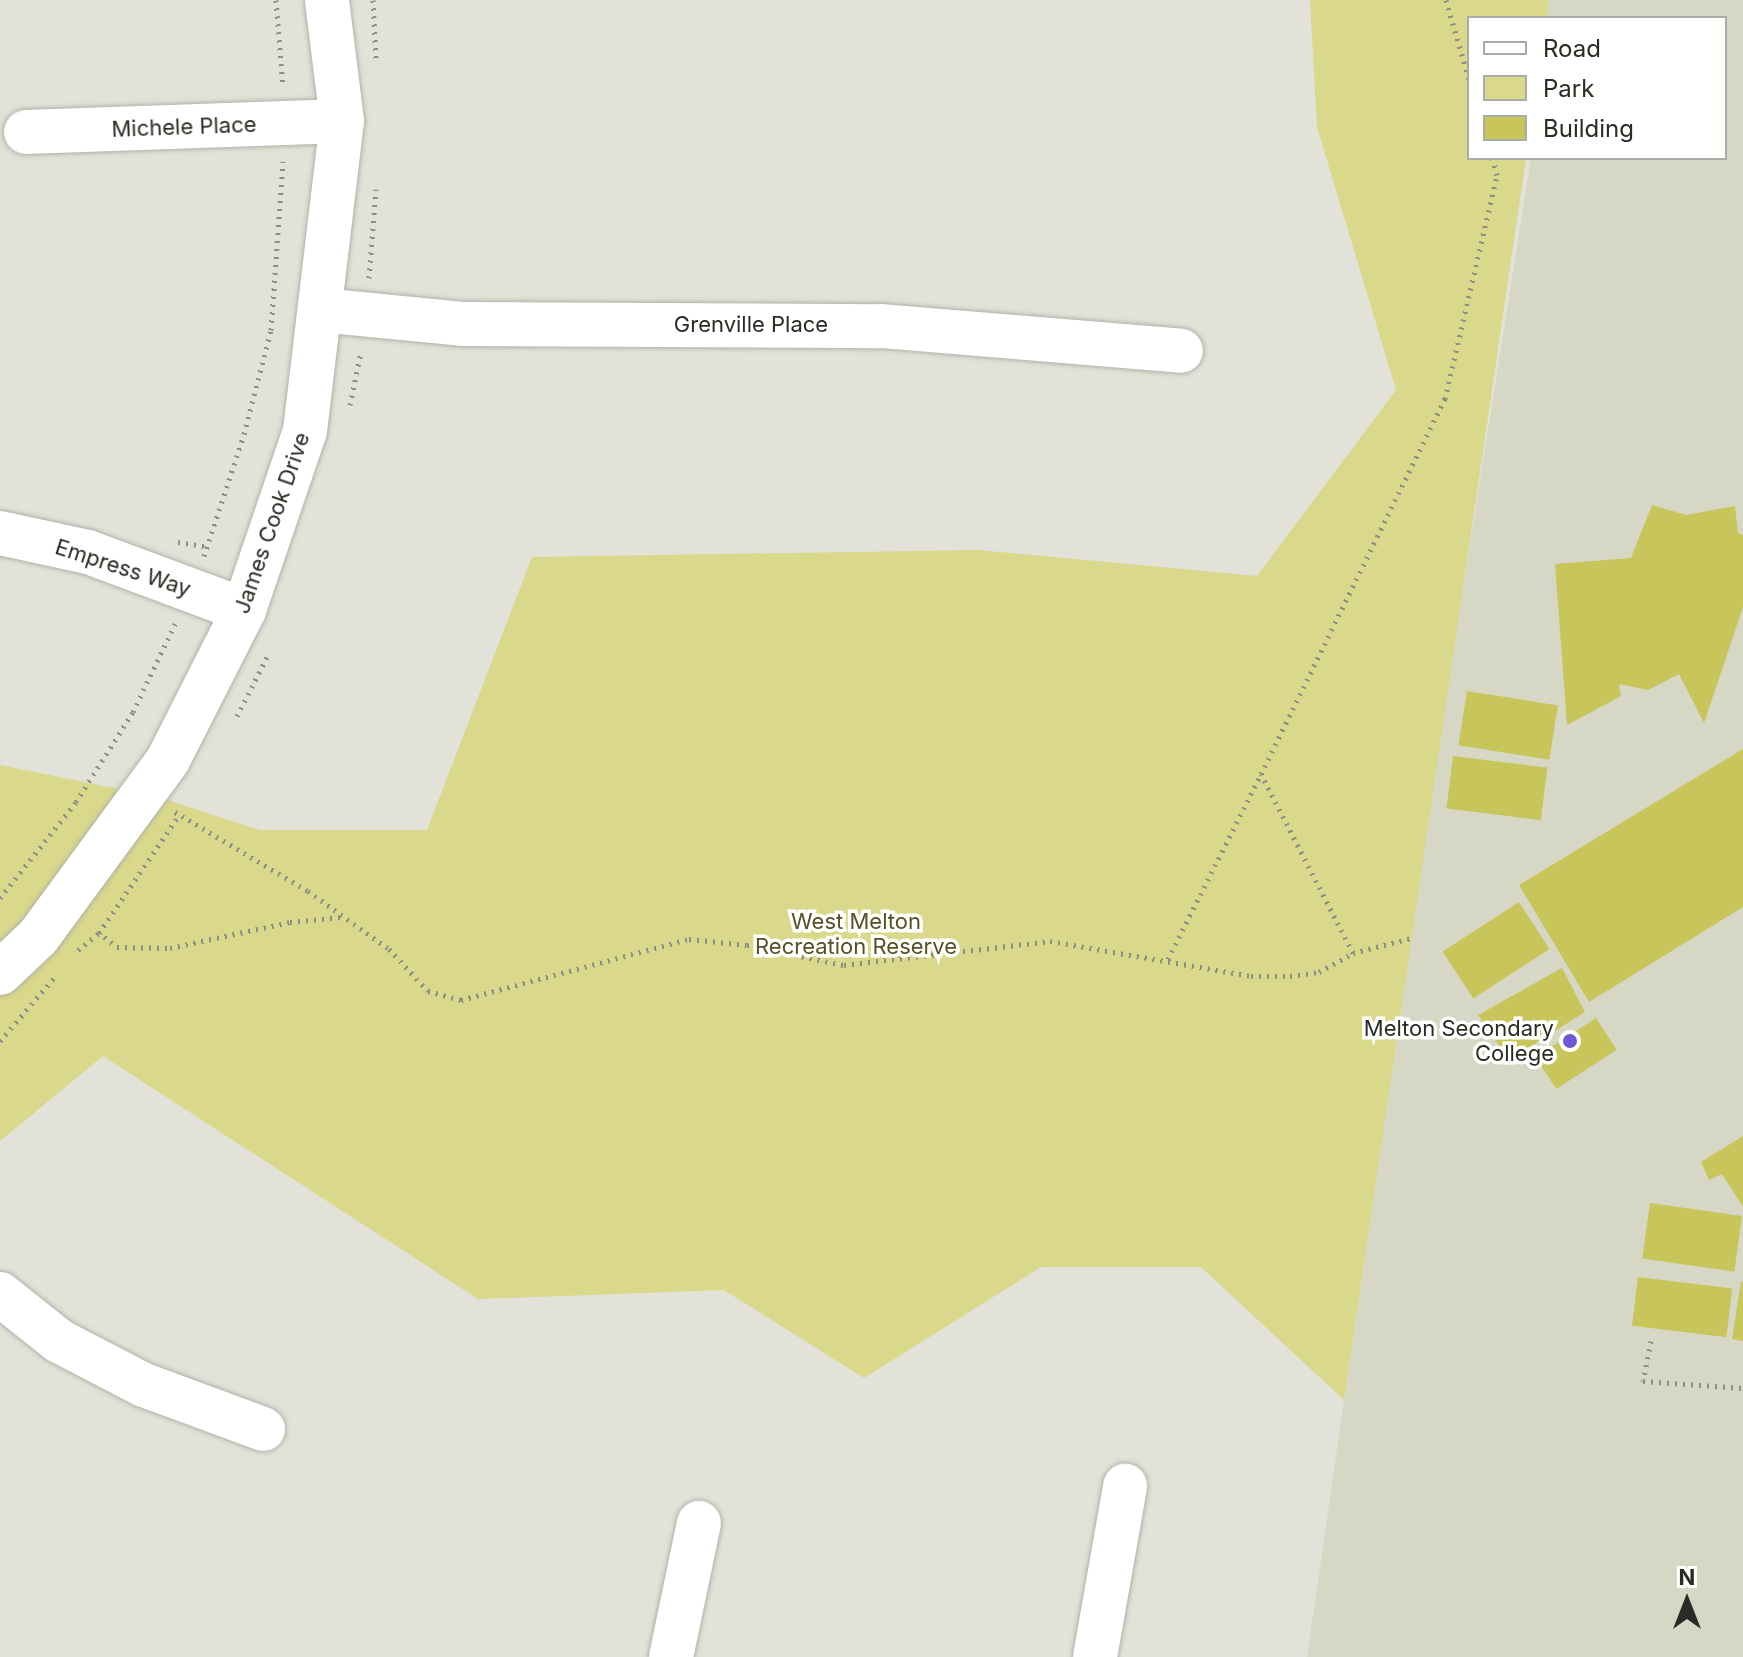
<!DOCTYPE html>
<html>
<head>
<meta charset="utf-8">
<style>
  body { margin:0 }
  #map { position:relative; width:1743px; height:1657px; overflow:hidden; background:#e2e2d8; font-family:Inter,sans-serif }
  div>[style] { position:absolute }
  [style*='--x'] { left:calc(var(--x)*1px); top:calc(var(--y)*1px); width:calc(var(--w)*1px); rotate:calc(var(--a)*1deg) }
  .built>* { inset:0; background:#d7d7c6 }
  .green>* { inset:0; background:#d9d88b }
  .building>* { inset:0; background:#c8c55a; transform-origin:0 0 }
  .path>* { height:5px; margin-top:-2.5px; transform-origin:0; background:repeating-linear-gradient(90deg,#8e8e87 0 2px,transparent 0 8px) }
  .roads { filter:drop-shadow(0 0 2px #b2b2a9) drop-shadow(0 0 2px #b2b2a9) }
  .minor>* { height:44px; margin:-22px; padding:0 22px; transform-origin:22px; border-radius:22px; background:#fff }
  .dots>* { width:22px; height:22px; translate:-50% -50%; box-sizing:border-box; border:4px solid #fffffe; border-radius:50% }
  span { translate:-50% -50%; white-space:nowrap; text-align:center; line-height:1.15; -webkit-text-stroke:7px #fffffe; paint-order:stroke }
  .street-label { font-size:22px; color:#2a2a26 }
  .park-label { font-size:22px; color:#545226 }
  .poi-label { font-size:22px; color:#2a2a26 }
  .right { translate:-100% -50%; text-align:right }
  .legend { position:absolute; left:1467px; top:16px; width:260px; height:144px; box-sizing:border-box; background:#fffffe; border:2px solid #aaaaa8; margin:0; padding:10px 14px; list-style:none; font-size:24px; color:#2a2a26 }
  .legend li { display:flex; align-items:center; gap:16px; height:40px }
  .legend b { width:40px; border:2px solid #aaaaa8 }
  .north { position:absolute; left:1647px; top:1561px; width:80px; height:80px; -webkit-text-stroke:6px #fffffe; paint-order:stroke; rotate:0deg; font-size:22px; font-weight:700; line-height:32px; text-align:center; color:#2a2a26 }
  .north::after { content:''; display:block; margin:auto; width:28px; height:36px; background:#2a2a26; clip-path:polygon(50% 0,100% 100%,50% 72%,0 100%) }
</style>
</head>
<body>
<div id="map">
  <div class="built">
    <i style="clip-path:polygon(1549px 0,1743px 0,1743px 1657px,1307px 1657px,1448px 683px,1531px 158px,1725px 158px,1725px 18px,1547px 18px)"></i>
  </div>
  <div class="green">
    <i style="clip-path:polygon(1310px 0,1549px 0,1547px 18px,1469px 18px,1469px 158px,1526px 158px,1344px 1400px,1201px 1267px,1041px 1267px,864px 1378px,724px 1290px,478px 1299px,103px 1056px,0 1141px,0 765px,158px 797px,260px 830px,427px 830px,532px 557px,978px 550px,1257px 576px,1396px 390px,1317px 127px)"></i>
  </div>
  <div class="building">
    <i style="clip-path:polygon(1652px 505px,1686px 515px,1735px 506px,1738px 533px,1743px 535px,1743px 607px,1704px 723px,1679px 674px,1648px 690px,1619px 684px,1621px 696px,1567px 725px,1555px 564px,1631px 558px)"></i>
    <i style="left:1467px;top:691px;width:92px;height:55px;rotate:9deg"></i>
    <i style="clip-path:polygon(1743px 749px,1743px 907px,1589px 1002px,1519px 885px)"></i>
    <i style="left:1453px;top:756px;width:95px;height:53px;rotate:7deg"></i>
    <i style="left:1519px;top:902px;width:56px;height:91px;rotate:57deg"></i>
    <i style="clip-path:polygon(1562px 968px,1585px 1012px,1509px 1060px,1478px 1015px)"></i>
    <i style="left:1596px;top:1018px;width:38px;height:72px;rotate:57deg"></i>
    <i style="clip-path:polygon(1743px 1136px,1743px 1207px,1722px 1174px,1709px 1180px,1701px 1162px)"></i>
    <i style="left:1650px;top:1203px;width:93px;height:56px;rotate:8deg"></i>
    <i style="left:1638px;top:1277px;width:95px;height:49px;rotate:7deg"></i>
    <i style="clip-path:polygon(1741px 1282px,1743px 1282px,1743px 1341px,1732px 1339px)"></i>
  </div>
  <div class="path">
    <i style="--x:276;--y:0;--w:87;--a:85.4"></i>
    <i style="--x:373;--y:0;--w:59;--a:87.1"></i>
    <i style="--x:1446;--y:0;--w:82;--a:73.8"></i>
    <i style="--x:369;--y:278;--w:89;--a:-85.5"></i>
    <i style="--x:350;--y:405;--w:54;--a:-78.3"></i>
    <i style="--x:178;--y:542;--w:30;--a:9"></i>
    <i style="--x:204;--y:556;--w:128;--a:-71.8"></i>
    <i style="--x:244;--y:434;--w:107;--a:-75.4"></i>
    <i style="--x:271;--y:330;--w:169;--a:-85.9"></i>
    <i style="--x:237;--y:716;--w:66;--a:-63"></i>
    <i style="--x:175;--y:812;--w:155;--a:30.7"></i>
    <i style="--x:308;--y:891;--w:100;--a:35.6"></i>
    <i style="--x:389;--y:949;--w:57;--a:47.1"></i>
    <i style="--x:428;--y:991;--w:34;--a:15"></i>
    <i style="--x:461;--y:1000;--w:236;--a:-15"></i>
    <i style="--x:689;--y:939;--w:58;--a:5.9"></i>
    <i style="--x:747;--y:945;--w:99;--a:11.7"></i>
    <i style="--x:844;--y:965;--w:207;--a:-6.6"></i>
    <i style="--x:1050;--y:941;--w:204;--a:9.9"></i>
    <i style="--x:1251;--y:976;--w:39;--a:0"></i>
    <i style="--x:1290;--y:976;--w:29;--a:-8"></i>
    <i style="--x:1319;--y:972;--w:39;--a:-29"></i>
    <i style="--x:1353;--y:953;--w:61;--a:-14.3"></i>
    <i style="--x:0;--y:898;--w:122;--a:-51.6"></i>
    <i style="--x:76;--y:802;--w:107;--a:-57.7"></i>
    <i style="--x:133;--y:712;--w:98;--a:-64.5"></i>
    <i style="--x:98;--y:932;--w:24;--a:38"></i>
    <i style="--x:117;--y:947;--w:53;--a:1.1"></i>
    <i style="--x:170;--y:948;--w:123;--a:-12.2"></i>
    <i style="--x:290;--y:922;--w:52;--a:-5.5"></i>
    <i style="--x:78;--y:950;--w:27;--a:-39"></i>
    <i style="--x:99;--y:933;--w:144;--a:-55.8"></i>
    <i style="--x:1353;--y:953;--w:201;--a:-117.2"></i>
    <i style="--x:1261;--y:774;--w:418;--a:-63.9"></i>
    <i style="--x:1445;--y:399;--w:230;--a:-76.9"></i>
    <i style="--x:1497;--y:175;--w:18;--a:-106"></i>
    <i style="--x:1168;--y:959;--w:207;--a:-63.3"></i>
    <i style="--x:0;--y:1041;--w:83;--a:-49.4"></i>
    <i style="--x:1651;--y:1341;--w:41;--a:101.3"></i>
    <i style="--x:1643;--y:1381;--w:100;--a:4"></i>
  </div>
  <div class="roads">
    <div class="minor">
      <i style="--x:26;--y:132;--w:316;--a:-2"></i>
      <i style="--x:320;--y:310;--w:143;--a:5.6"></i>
      <i style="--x:462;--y:324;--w:418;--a:0.3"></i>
      <i style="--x:880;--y:326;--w:302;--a:4.7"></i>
      <i style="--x:0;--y:533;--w:90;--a:12.2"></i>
      <i style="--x:88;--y:552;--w:166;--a:20.4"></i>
      <i style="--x:0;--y:973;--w:52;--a:-43.5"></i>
      <i style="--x:38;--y:937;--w:220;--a:-53.7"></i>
      <i style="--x:168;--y:760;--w:168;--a:-63.1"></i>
      <i style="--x:244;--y:610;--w:189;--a:-71.2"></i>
      <i style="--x:305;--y:431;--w:312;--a:-83.2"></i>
      <i style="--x:342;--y:121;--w:122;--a:-97.1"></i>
      <i style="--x:0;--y:1294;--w:75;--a:38.5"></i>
      <i style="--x:59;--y:1341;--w:96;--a:27.4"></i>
      <i style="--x:144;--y:1385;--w:127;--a:20.3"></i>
      <i style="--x:671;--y:1657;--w:137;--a:-78.2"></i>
      <i style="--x:1095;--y:1657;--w:174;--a:-80"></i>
    </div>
  </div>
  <div class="dots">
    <i style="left:1570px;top:1041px;background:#6f58d2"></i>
  </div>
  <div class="street-label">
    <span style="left:184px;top:127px;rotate:-2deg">Michele Place</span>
    <span style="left:751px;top:325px">Grenville Place</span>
    <span style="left:272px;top:523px;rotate:-71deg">James Cook Drive</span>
    <span style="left:123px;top:568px;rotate:18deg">Empress Way</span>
  </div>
  <div class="park-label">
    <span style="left:856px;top:934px">West Melton<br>Recreation Reserve</span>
  </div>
  <div class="poi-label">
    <span class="right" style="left:1554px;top:1041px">Melton Secondary<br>College</span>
  </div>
  <ul class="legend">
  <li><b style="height:10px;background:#fff"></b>Road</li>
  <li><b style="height:22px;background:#d9d88b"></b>Park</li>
  <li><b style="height:22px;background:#c8c55a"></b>Building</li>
  </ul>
  <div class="north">N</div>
</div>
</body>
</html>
